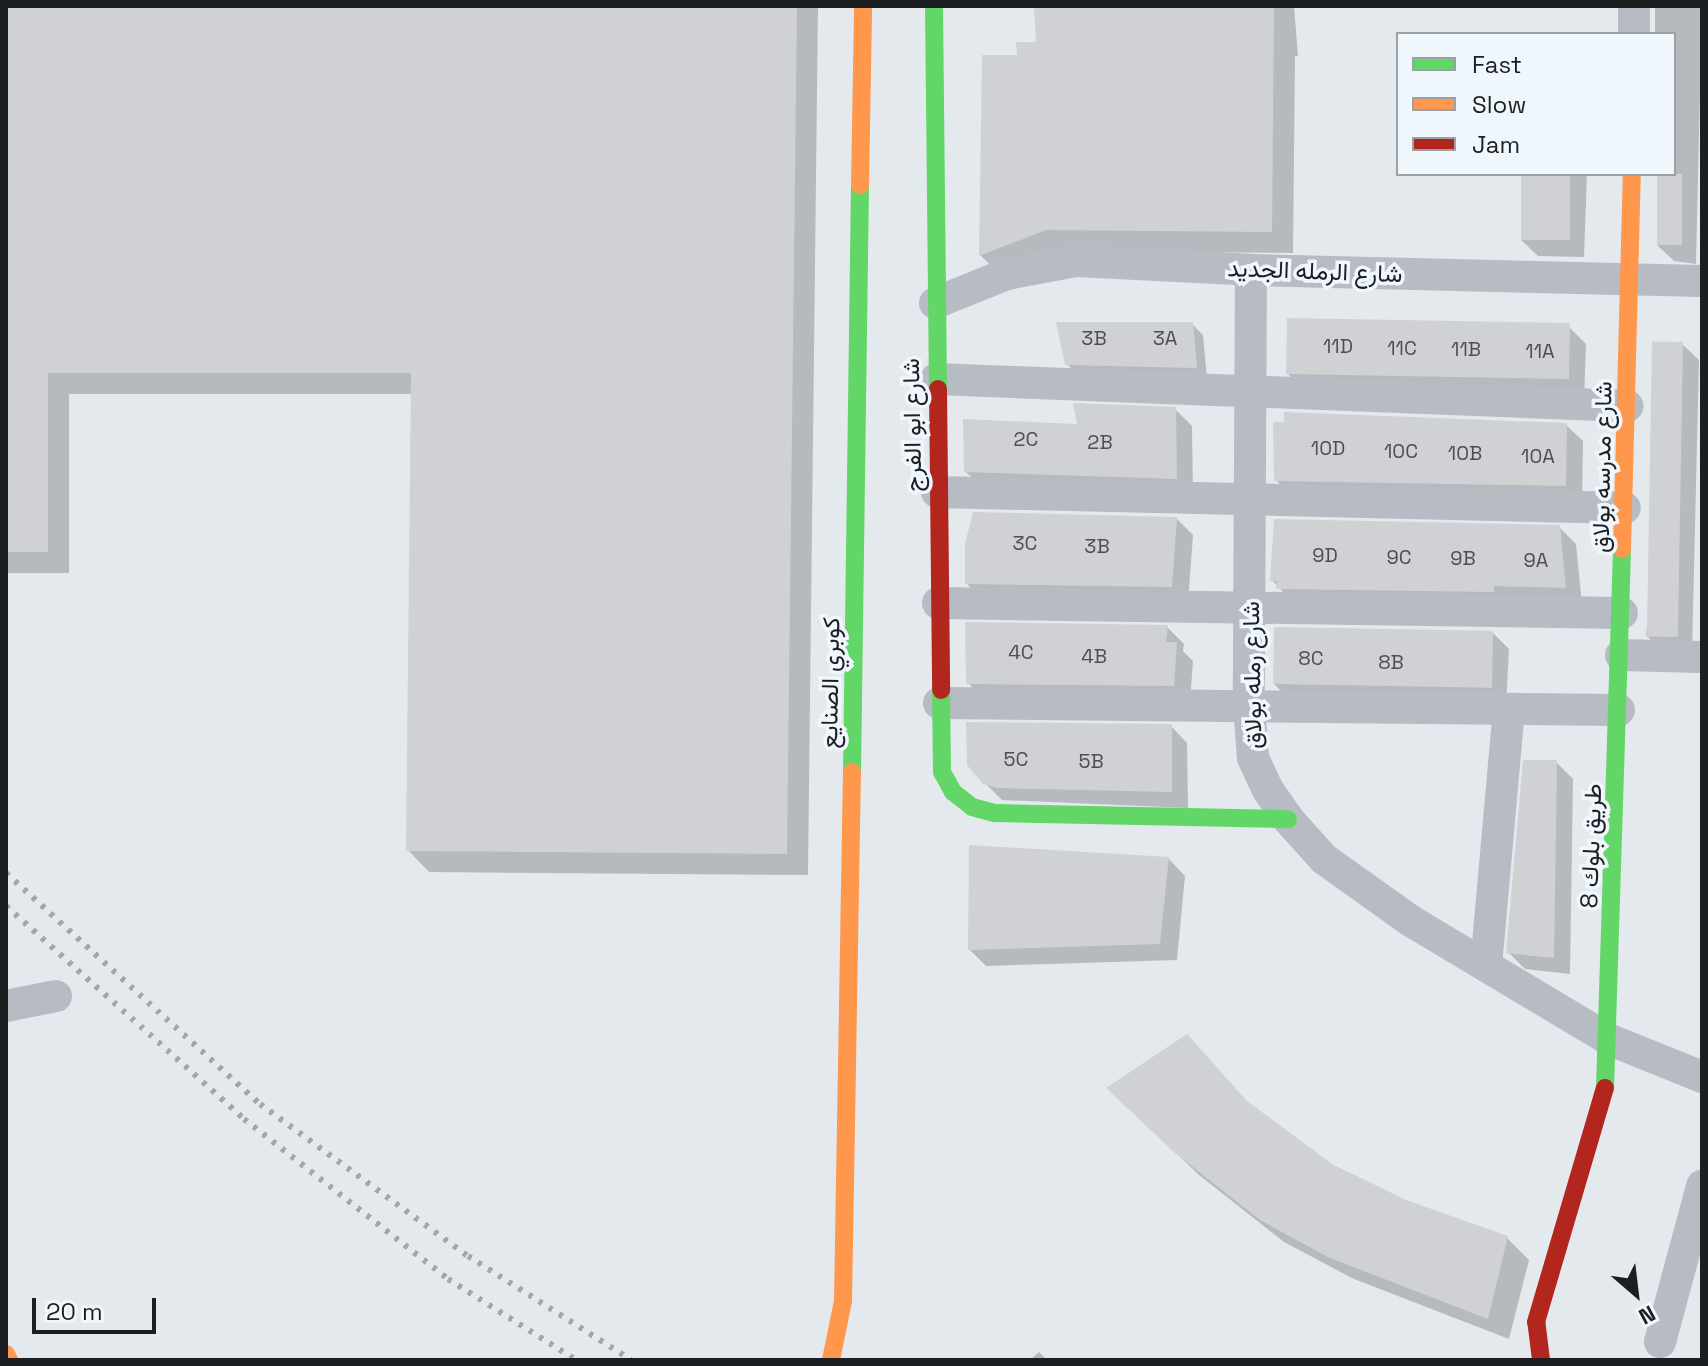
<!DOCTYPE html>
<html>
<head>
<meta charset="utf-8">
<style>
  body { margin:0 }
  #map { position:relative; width:1708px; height:1366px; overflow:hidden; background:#e4e9ee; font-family:"Space Grotesk",Vazirmatn,sans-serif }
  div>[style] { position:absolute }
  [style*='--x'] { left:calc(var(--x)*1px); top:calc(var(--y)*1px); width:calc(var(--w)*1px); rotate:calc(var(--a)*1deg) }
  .shadow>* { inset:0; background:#0003 }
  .building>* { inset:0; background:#d0d1d5; transform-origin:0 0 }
  .street>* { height:32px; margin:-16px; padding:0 16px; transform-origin:16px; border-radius:16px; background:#b7bbc4 }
  .fast>* { height:18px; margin:-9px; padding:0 9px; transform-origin:9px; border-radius:9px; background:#63d668 }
  .slow>* { height:18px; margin:-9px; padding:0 9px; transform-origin:9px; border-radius:9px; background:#ff974d }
  .jam>* { height:18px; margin:-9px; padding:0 9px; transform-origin:9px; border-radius:9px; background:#b3261e }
  .rail>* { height:6px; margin-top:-3px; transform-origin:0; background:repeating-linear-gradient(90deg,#a3a7ad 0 4px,transparent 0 12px) }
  span { translate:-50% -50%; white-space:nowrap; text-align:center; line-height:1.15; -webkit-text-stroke:7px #eff7fd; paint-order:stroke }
  .number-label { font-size:20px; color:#4c4e52 }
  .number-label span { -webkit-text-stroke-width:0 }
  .street-label { font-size:24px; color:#1c1f22 }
  .frame { position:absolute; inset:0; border:8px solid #1c1f22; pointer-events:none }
  .legend { position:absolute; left:1396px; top:32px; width:280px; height:144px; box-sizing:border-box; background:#eff7fd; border:2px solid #9ba1a5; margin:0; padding:10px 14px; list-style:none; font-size:24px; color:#1c1f22 }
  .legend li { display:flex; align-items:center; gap:16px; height:40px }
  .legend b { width:40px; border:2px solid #9ba1a5 }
  .north { position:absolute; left:1596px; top:1254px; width:80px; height:80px; -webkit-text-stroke:6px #eff7fd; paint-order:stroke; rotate:152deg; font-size:22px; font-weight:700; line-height:32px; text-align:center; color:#1c1f22 }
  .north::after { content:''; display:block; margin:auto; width:28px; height:36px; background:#1c1f22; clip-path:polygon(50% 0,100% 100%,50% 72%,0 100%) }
  .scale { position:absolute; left:32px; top:1298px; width:124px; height:36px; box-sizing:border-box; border:4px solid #1c1f22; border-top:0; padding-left:10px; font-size:24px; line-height:28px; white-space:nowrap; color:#1c1f22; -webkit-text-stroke:6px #eff7fd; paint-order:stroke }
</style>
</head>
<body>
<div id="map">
  <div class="shadow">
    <i style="clip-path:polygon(6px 6px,818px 6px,808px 875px,429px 872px,408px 850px,413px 394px,69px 394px,69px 573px,6px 573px)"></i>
    <i style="clip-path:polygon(1036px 6px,1294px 6px,1298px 56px,1295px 56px,1293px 253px,1069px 251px,1003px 277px,981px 256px,984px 57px,1019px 57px,1038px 44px)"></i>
    <i style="clip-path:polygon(1655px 6px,1702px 6px,1696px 264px,1674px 261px,1657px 245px,1659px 174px,1674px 174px,1674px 34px,1655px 34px)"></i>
    <i style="clip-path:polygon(1523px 174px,1587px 174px,1584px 257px,1538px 256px,1521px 240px)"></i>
    <i style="clip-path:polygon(1192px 324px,1203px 335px,1207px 378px,1078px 375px,1067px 364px)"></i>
    <i style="clip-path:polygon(1569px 327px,1586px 344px,1584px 401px,1304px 390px,1287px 373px)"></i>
    <i style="clip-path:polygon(1682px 344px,1699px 360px,1692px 653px,1663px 652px,1646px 635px)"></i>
    <i style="clip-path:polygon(1175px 409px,1192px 426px,1193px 494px,983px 488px,966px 472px,1080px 426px)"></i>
    <i style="clip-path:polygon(1566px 425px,1583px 441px,1582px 502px,1292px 497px,1276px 480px)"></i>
    <i style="clip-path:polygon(1177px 519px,1193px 535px,1188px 603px,984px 600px,967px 584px)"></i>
    <i style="clip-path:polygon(1559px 527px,1576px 544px,1582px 604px,1295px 605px,1272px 580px)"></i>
    <i style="clip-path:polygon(1167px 627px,1184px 644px,1183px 651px,1193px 661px,1190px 702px,985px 700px,968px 683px)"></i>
    <i style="clip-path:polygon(1492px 632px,1509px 649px,1506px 706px,1290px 700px,1273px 683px)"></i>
    <i style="clip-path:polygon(1171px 726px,1187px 743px,1188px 808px,1002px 800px,985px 783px)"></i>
    <i style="clip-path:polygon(1556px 762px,1573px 779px,1570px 974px,1525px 969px,1508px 952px)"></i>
    <i style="clip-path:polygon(1169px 859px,1185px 876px,1177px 960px,986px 966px,970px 950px)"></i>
    <i style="clip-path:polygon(1253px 1108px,1331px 1165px,1405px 1202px,1507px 1238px,1529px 1260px,1509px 1339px,1354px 1279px,1284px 1242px,1199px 1175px,1130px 1109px)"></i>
    <i style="clip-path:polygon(1039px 1352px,1047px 1360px,1030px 1360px)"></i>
  </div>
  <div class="building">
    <i style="clip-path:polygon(6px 6px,797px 6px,787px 854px,406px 851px,411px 373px,48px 373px,48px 552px,6px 552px)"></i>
    <i style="clip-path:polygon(1034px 6px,1274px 6px,1272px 232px,1046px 230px,979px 256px,982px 55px,1017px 55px,1016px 42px,1036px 42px)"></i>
    <i style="left:1521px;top:174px;width:49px;height:66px"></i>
    <i style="left:1657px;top:174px;width:25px;height:71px"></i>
    <i style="left:1287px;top:318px;width:283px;height:56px;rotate:1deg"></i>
    <i style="clip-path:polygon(1056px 322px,1193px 322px,1197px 368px,1065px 365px)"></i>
    <i style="left:1683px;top:342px;width:295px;height:31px;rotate:91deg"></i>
    <i style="clip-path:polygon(1073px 403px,1176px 407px,1177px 479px,964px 472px,963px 419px,1077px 424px)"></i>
    <i style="clip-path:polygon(1284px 412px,1567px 423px,1566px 486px,1274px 481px,1273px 422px,1284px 422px)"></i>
    <i style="clip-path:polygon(973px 512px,1177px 517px,1172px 587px,965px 584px,965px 544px)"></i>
    <i style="clip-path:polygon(1274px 519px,1560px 525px,1566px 588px,1494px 586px,1494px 592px,1276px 589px,1277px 581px,1270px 581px)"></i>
    <i style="clip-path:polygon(965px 622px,1168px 625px,1166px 642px,1177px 642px,1174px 686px,966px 684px)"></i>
    <i style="left:1274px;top:627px;width:219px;height:57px;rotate:1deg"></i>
    <i style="clip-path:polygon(966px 722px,1172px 724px,1172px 792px,998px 788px,983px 784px,967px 765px)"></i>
    <i style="clip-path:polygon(1523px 760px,1557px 760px,1554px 958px,1506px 953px)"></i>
    <i style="clip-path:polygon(969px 845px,1169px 857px,1160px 944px,968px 950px)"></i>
    <i style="clip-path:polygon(1187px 1034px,1247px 1101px,1332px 1164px,1406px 1200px,1508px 1236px,1488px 1319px,1330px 1258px,1260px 1220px,1175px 1153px,1106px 1088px)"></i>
  </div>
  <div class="street">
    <i style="--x:1634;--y:34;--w:28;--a:-90"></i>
    <i style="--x:1251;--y:270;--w:436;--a:90.3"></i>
    <i style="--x:1249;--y:706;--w:52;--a:85.6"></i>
    <i style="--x:1253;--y:758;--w:35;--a:65"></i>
    <i style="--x:1268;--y:790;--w:35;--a:55"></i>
    <i style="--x:1288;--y:819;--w:54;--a:48"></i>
    <i style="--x:1324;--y:859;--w:107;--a:35.5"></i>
    <i style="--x:1411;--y:921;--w:230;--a:30.9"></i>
    <i style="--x:1608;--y:1039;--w:101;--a:22"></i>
    <i style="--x:935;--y:303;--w:78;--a:-21.9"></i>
    <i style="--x:1007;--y:274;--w:70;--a:-10.7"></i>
    <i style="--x:1076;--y:261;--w:175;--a:2.9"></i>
    <i style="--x:1251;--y:270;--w:451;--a:1.4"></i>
    <i style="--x:936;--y:379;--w:692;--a:2.24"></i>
    <i style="--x:937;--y:492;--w:688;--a:1.33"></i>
    <i style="--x:938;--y:603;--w:684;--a:0.84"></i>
    <i style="--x:1621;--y:655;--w:81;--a:1.4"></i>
    <i style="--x:939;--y:703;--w:680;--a:0.59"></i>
    <i style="--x:1486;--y:966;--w:258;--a:-84.9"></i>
    <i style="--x:6;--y:1006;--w:51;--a:-11.3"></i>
    <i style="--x:1660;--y:1342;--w:162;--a:-74.9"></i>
  </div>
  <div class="fast">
    <i style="--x:934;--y:6;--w:383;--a:89.4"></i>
    <i style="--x:941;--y:690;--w:82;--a:89.3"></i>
    <i style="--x:942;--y:772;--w:23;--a:61"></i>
    <i style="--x:953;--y:792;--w:24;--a:38"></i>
    <i style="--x:972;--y:807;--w:24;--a:15"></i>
    <i style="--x:995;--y:813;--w:293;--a:1.2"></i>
    <i style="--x:852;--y:772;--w:587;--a:-89.22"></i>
    <i style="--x:1605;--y:1088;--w:539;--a:-88.19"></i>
  </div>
  <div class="slow">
    <i style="--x:860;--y:185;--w:179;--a:-89"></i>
    <i style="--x:1622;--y:549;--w:375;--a:-88.5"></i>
    <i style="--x:6;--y:1354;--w:7;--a:63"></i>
    <i style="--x:831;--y:1360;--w:60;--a:-78.5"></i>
    <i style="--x:843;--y:1301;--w:529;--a:-89.03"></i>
  </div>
  <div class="jam">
    <i style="--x:938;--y:389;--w:301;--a:89.4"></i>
    <i style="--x:1541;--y:1360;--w:38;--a:-97"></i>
    <i style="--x:1536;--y:1322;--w:244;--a:-73.6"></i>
  </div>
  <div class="rail">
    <i style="--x:6;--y:873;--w:343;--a:42.3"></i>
    <i style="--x:260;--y:1104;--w:258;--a:36.2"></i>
    <i style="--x:468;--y:1256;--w:193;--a:32.5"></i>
    <i style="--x:6;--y:906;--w:319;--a:41.8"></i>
    <i style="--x:244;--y:1119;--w:259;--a:38.1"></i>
    <i style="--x:448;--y:1279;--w:151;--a:32.3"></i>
  </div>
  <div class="number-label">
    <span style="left:1094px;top:338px">3B</span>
    <span style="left:1165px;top:338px">3A</span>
    <span style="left:1338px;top:346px">11D</span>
    <span style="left:1402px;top:348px">11C</span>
    <span style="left:1466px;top:349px">11B</span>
    <span style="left:1540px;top:351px">11A</span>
    <span style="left:1026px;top:439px">2C</span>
    <span style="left:1100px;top:442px">2B</span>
    <span style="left:1328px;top:448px">10D</span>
    <span style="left:1401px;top:451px">10C</span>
    <span style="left:1465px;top:453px">10B</span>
    <span style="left:1538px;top:456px">10A</span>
    <span style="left:1025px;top:543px">3C</span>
    <span style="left:1097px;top:546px">3B</span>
    <span style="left:1325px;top:555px">9D</span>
    <span style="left:1399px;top:557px">9C</span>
    <span style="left:1463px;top:558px">9B</span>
    <span style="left:1536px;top:560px">9A</span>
    <span style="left:1021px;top:652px">4C</span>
    <span style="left:1094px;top:656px">4B</span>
    <span style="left:1311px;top:658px">8C</span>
    <span style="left:1391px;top:662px">8B</span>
    <span style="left:1016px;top:759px">5C</span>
    <span style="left:1091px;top:761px">5B</span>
  </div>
  <div class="street-label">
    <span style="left:1315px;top:271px;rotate:2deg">شارع الرمله الجديد</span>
    <span style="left:912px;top:425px;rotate:-91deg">شارع ابو الفرج</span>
    <span style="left:1602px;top:467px;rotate:-89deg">شارع مدرسه بولاق</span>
    <span style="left:1252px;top:675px;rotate:-91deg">شارع رمله بولاق</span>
    <span style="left:830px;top:683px;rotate:-89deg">كوبري الصنايع</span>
    <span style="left:1591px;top:846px;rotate:-88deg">طريق بلوك 8</span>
  </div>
  <div class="frame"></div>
  <ul class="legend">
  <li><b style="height:10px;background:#63d668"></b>Fast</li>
  <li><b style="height:10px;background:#ff974d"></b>Slow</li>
  <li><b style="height:10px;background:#b3261e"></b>Jam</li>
  </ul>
  <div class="north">N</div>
  <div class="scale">20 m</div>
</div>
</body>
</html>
